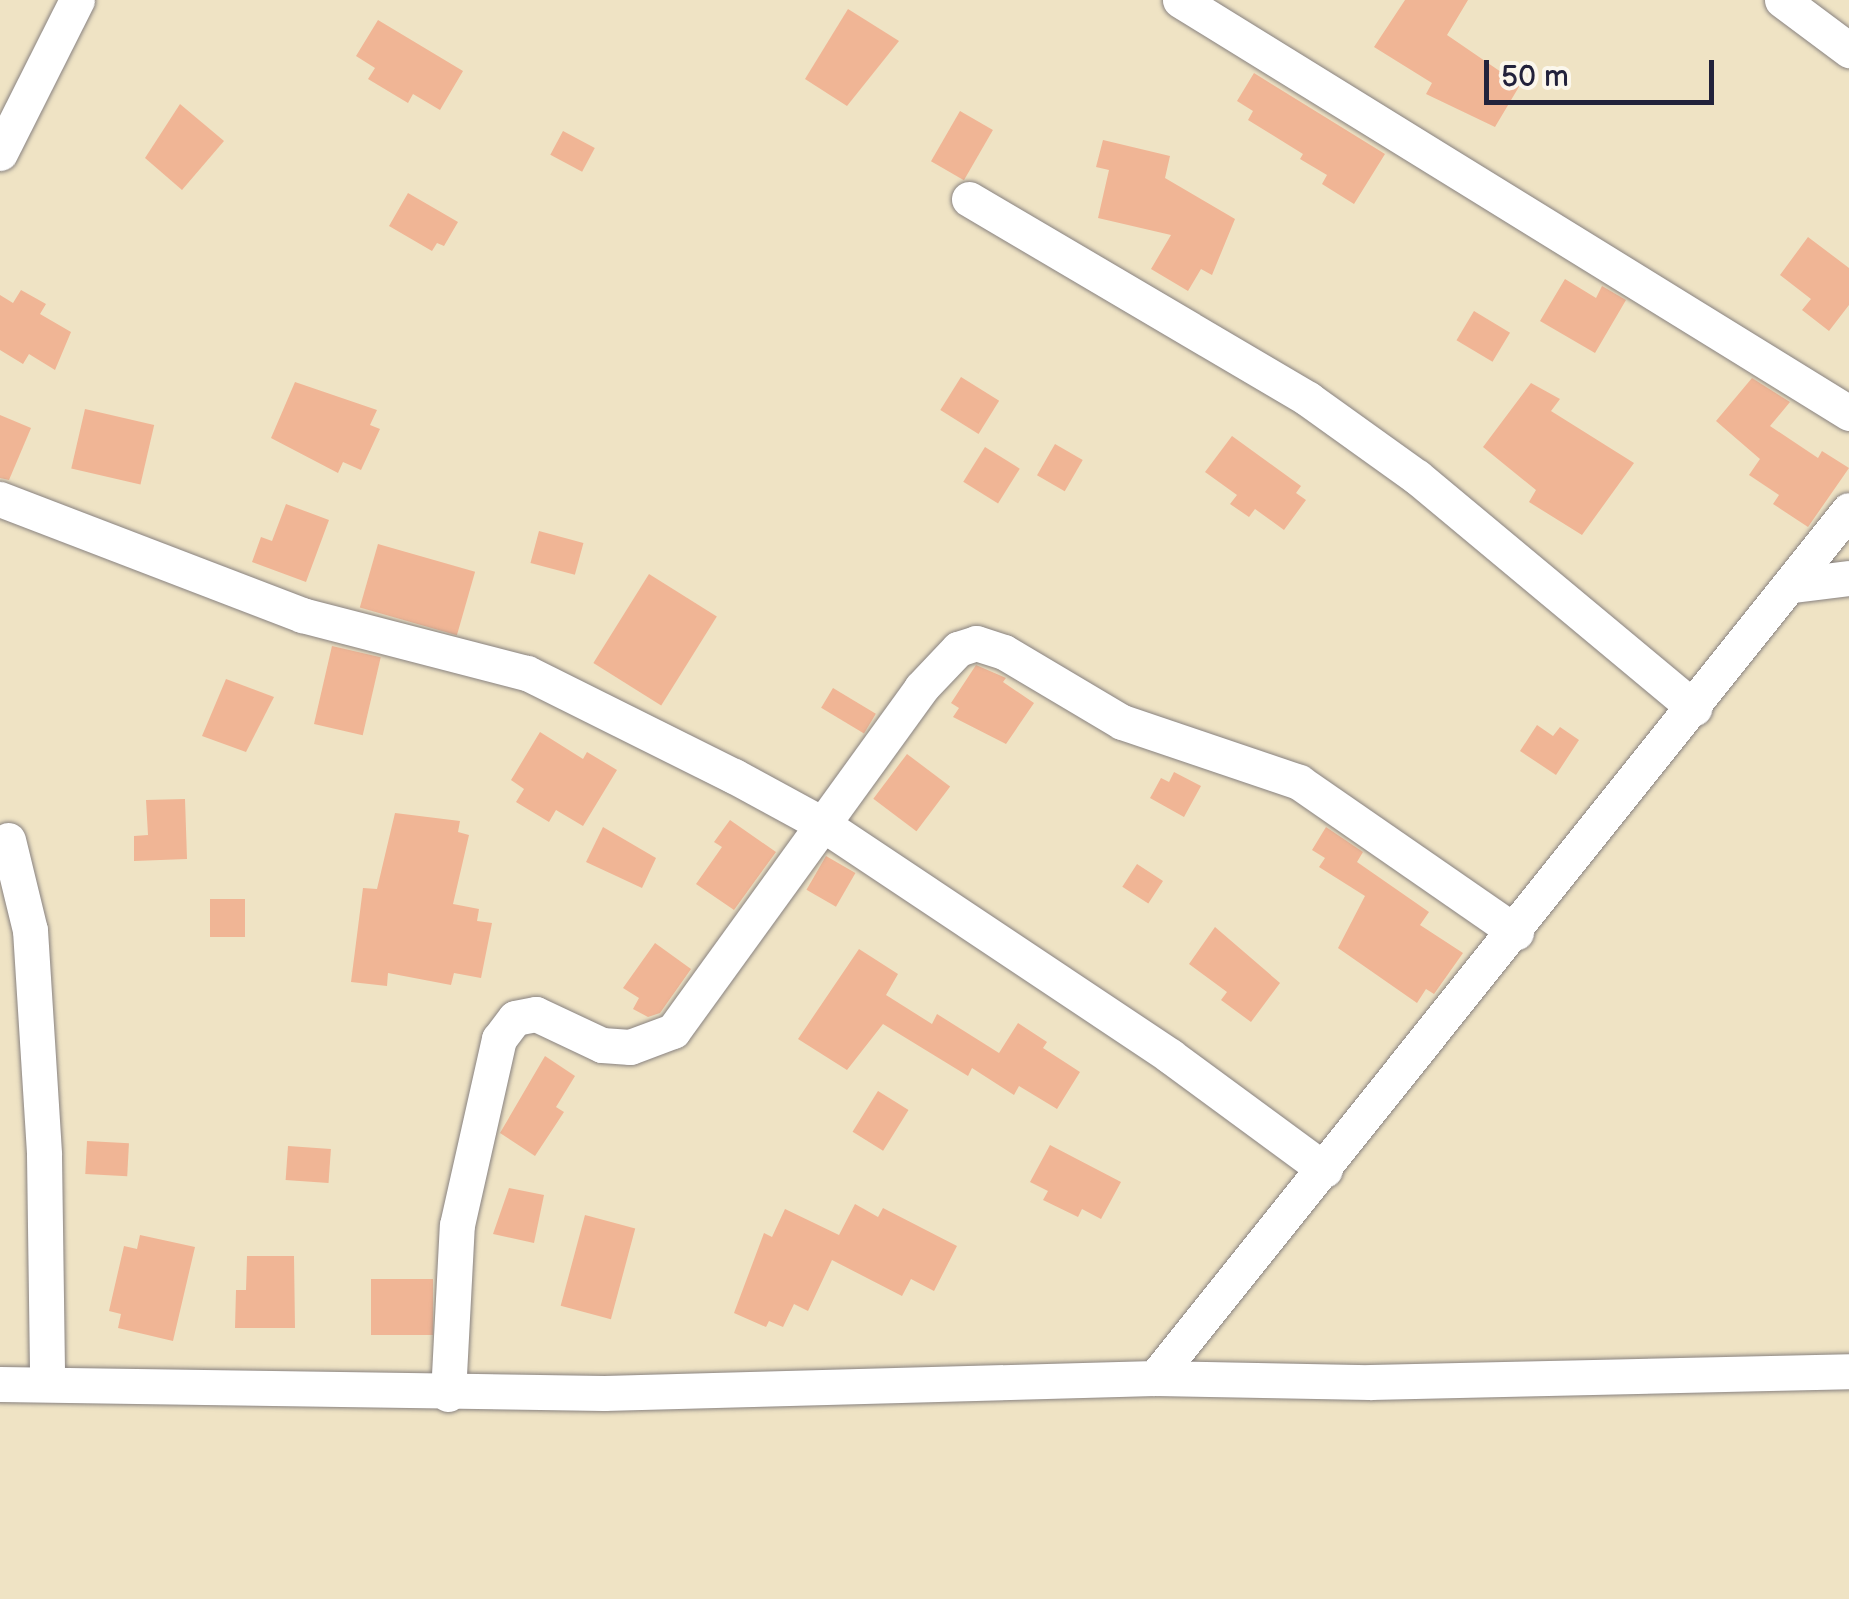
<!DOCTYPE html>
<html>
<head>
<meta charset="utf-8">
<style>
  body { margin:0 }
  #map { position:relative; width:1849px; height:1599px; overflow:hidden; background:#efe3c4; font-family:"Balsamiq Sans",sans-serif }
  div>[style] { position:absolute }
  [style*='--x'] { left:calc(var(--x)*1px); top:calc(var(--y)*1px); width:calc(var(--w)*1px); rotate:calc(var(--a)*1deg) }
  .building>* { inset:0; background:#f0b595; transform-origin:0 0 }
  .roads { filter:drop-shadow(0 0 2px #888280) drop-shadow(0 0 2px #888280) }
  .minor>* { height:35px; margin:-17.5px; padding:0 17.5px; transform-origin:17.5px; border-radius:17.5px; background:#fff }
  span { translate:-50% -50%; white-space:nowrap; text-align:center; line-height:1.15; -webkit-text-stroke:10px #fbf7ec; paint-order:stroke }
  .scale { position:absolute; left:1484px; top:60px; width:230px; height:45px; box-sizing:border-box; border:5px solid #22223b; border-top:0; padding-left:12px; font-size:30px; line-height:35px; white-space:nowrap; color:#22223b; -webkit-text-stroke:8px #fbf7ec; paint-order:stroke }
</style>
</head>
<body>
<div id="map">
  <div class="building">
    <i style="clip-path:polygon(1405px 0,1468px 0,1447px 35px,1520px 85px,1495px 127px,1426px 94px,1432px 83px,1374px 47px)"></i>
    <i style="clip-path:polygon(848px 9px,899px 41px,847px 106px,805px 79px)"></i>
    <i style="clip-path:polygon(378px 20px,463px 71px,440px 110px,413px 94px,408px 103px,368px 79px,375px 68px,356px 56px)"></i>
    <i style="clip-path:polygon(1254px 73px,1385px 154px,1354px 204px,1322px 184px,1327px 175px,1300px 159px,1303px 154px,1248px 120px,1253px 111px,1237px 101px)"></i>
    <i style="clip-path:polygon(180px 104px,224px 141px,182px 190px,145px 158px)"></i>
    <i style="left:960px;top:111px;width:38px;height:58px;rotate:30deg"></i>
    <i style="left:563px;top:131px;width:36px;height:27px;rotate:28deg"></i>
    <i style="clip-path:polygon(1103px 140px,1170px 156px,1165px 178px,1235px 219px,1212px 275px,1201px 269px,1188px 291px,1151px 269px,1171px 235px,1098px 218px,1109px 170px,1096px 167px)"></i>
    <i style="clip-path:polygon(408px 193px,458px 222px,444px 246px,437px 243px,432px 251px,389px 226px)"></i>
    <i style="clip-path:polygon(1808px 237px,1849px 268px,1849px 305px,1829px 331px,1802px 310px,1811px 299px,1780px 275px)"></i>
    <i style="clip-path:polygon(1565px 279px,1596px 298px,1602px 286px,1626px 300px,1595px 353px,1540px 321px)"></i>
    <i style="clip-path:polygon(21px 290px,46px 304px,40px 314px,71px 332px,55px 370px,29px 354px,23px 364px,0 350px,0 295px,13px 303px)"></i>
    <i style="left:1474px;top:311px;width:42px;height:34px;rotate:31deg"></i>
    <i style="left:961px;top:377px;width:45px;height:39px;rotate:32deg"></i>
    <i style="clip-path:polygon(1752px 378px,1790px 402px,1770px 426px,1818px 458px,1822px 451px,1849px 468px,1808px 527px,1773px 504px,1779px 495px,1749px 475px,1760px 459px,1716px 421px)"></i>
    <i style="clip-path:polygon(295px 382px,377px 410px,370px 425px,380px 429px,361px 470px,343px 462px,338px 473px,271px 438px)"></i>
    <i style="clip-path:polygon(1531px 383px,1560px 399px,1551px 411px,1634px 463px,1582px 535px,1529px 502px,1536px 490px,1483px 447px)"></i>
    <i style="left:85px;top:409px;width:71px;height:61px;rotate:13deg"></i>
    <i style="clip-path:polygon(0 415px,31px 428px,9px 480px,0 478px)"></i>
    <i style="clip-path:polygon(1232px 436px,1301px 486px,1296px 493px,1306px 500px,1284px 530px,1255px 509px,1249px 517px,1230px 504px,1237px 495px,1205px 472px)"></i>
    <i style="left:1055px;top:444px;width:32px;height:36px;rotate:30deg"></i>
    <i style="left:985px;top:447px;width:41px;height:41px;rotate:32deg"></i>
    <i style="clip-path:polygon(286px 504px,329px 520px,306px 582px,252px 562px,261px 537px,272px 541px)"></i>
    <i style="left:539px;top:531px;width:46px;height:33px;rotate:15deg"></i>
    <i style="left:378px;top:544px;width:101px;height:66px;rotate:16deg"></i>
    <i style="left:649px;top:574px;width:80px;height:105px;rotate:32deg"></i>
    <i style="left:332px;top:646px;width:50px;height:80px;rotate:13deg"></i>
    <i style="clip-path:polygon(976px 665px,1006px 678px,1003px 682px,1034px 703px,1006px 744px,953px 717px,959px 708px,951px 703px)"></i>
    <i style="clip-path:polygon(226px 679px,274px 697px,246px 752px,202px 736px)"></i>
    <i style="left:833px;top:688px;width:50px;height:23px;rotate:31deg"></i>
    <i style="clip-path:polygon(1537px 725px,1553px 736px,1560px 727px,1579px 740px,1556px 775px,1520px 751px)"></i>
    <i style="clip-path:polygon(540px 732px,583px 759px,587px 752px,617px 770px,583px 826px,556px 810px,549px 822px,516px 802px,524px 789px,511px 780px)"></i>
    <i style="left:907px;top:754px;width:54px;height:56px;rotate:37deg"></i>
    <i style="clip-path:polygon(1174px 772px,1201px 786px,1184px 817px,1150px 798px,1161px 778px,1169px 782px)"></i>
    <i style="clip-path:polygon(185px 799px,187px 859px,134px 861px,134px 836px,148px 835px,146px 800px)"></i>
    <i style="clip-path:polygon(395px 813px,460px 821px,458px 832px,469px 835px,453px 904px,479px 909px,477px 921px,492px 923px,481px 978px,454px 973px,451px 985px,388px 973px,387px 986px,351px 982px,363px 888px,377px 889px)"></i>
    <i style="clip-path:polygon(730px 820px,776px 852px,734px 910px,696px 884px,722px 847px,714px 842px)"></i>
    <i style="clip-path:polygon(603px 827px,656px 858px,642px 888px,586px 862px)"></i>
    <i style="clip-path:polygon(1326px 827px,1363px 852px,1357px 862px,1429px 912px,1420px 925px,1463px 953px,1434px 994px,1426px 989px,1417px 1003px,1338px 948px,1365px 896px,1319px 867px,1325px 858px,1312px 850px)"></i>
    <i style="left:826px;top:856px;width:34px;height:39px;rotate:30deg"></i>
    <i style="left:1137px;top:864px;width:31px;height:27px;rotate:33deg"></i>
    <i style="left:210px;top:899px;width:35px;height:38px"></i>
    <i style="clip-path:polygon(1215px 927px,1280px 983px,1251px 1022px,1221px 1000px,1227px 992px,1189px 964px)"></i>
    <i style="clip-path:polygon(655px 943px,691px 969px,660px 1013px,648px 1017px,633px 1009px,639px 998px,623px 988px)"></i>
    <i style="clip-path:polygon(859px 949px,898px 974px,886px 995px,932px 1024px,937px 1014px,999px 1053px,1018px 1023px,1047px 1042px,1043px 1048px,1080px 1072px,1057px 1109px,1019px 1086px,1014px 1095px,972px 1068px,968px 1076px,883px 1024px,847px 1070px,798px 1039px)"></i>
    <i style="clip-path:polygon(545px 1056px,575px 1076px,556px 1107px,564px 1112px,535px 1156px,500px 1133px)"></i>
    <i style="left:878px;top:1091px;width:36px;height:48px;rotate:32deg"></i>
    <i style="left:87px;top:1141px;width:42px;height:33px;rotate:3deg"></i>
    <i style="clip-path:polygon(1050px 1145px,1121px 1182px,1101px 1219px,1082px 1209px,1078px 1217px,1043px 1200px,1048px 1191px,1030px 1182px)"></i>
    <i style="left:288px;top:1146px;width:43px;height:34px;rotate:4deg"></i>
    <i style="clip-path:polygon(509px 1188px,544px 1195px,534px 1243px,493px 1234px)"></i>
    <i style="clip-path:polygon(855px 1204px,878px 1217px,883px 1208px,957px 1246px,934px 1291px,911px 1279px,902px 1296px,832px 1260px,808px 1311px,794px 1304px,783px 1327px,769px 1321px,766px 1327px,734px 1313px,764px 1233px,772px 1237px,785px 1209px,839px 1235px)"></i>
    <i style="left:585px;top:1215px;width:52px;height:94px;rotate:15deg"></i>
    <i style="clip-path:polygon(140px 1235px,195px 1247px,173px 1341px,118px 1328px,121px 1314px,109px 1311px,124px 1246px,137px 1249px)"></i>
    <i style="clip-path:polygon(247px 1256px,294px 1256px,295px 1328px,235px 1328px,236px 1290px,246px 1290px)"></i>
    <i style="left:371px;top:1279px;width:62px;height:56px"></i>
  </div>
  <div class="roads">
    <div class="minor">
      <i style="--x:1180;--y:0;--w:786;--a:31.69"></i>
      <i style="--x:1782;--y:0;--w:84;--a:36.7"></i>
      <i style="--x:0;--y:153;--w:171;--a:-63.3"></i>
      <i style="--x:969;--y:199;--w:394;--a:30.5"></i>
      <i style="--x:1308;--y:399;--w:134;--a:35.6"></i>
      <i style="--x:1417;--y:477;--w:361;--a:39.8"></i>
      <i style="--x:0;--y:499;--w:324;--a:21"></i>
      <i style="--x:302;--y:615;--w:232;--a:14.5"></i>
      <i style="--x:527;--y:673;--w:231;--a:26.5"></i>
      <i style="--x:734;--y:776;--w:102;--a:28.6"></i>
      <i style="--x:824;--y:825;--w:416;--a:33.7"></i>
      <i style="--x:1170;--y:1056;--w:192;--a:36.3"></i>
      <i style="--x:1793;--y:585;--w:56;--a:-7.1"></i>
      <i style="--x:8;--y:840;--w:93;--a:76.3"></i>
      <i style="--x:30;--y:930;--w:225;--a:86.4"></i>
      <i style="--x:44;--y:1155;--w:228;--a:89.2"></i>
      <i style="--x:1155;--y:1378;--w:215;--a:1.1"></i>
      <i style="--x:1370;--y:1382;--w:479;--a:-1.3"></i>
      <i style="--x:0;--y:1384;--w:604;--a:0.85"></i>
      <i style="--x:604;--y:1393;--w:551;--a:-1.56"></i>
      <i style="--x:1155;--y:1378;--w:1111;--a:-51.36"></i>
      <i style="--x:448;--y:1394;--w:169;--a:-87"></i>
      <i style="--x:457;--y:1225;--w:191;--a:-77.3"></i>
      <i style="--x:499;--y:1039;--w:26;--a:-53"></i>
      <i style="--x:515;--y:1018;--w:21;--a:-11"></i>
      <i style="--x:536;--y:1014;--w:73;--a:25.2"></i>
      <i style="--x:602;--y:1045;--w:28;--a:4"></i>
      <i style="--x:630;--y:1047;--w:46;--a:-20.4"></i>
      <i style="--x:673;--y:1031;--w:423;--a:-54.1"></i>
      <i style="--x:921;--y:688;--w:54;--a:-46.5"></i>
      <i style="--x:958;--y:649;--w:19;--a:-18"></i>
      <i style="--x:976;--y:643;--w:29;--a:18"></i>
      <i style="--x:1004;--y:652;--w:137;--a:30.7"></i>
      <i style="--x:1122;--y:722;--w:187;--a:18.7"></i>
      <i style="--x:1299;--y:782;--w:264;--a:34.7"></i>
    </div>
  </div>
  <div class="scale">50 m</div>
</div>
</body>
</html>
